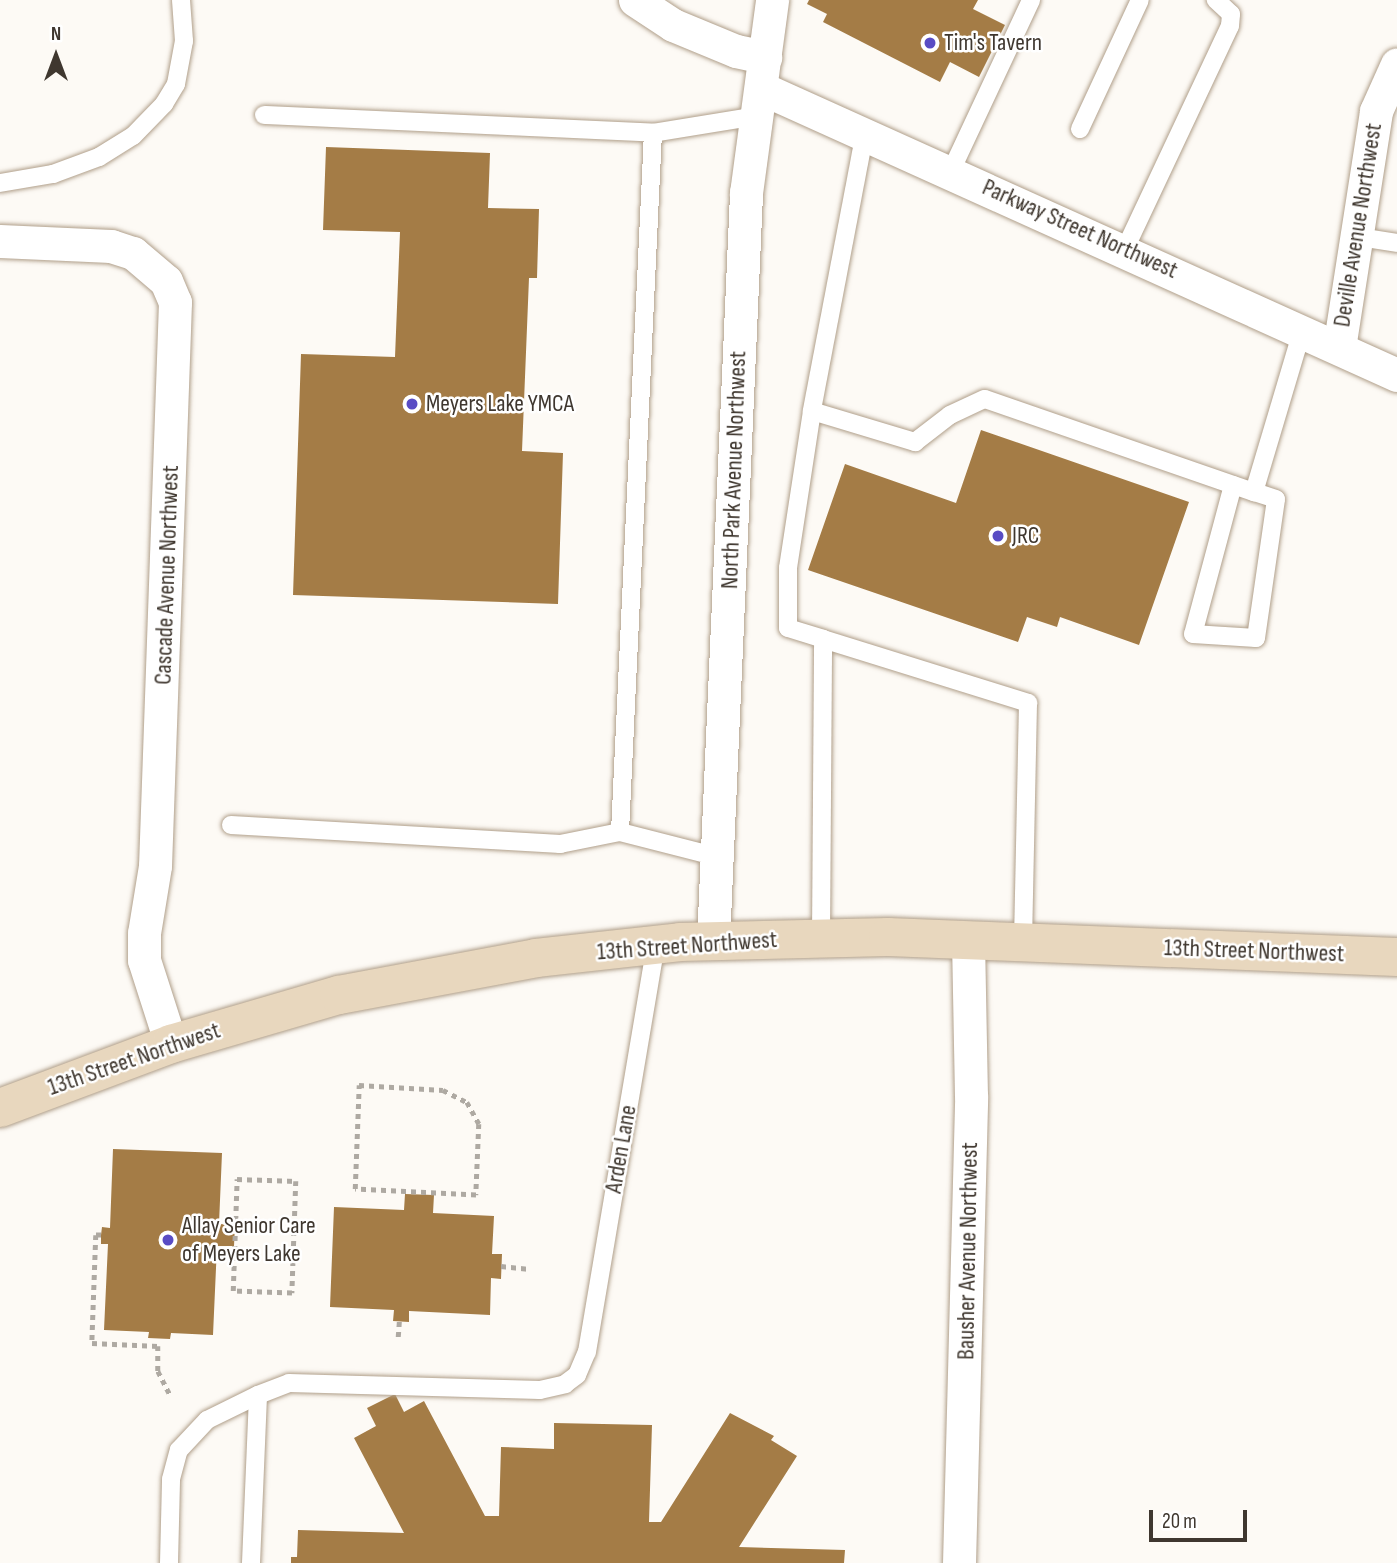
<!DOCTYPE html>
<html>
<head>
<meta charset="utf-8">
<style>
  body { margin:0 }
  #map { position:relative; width:1397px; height:1563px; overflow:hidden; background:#fdfaf5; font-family:"Sofia Sans Condensed",sans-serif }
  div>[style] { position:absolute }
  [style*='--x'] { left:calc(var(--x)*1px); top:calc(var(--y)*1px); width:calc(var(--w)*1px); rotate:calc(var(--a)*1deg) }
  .building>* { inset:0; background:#a47c46 }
  .path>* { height:4.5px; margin-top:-2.25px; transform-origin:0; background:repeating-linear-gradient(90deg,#aea9a2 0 5px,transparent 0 10px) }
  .roads { filter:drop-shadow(0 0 2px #b09f8a) drop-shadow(0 0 2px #b09f8a) }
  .lane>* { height:18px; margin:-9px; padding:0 9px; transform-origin:9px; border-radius:9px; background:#fff }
  .street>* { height:33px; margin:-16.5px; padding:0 16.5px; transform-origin:16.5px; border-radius:16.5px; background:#fff }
  .secondary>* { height:38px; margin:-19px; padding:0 19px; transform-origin:19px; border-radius:19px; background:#e8d7be }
  .dots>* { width:19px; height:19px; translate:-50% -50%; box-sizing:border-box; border:4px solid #fff; border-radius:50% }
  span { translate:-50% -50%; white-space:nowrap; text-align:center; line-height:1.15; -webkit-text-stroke:5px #fff; paint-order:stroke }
  .poi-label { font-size:24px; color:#3f372f }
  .left { translate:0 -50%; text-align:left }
  .street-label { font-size:24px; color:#3f372f }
  .north { position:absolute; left:21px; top:21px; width:70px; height:70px; -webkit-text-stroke:5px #fff; paint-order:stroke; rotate:0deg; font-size:19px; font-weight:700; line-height:28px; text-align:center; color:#3f372f }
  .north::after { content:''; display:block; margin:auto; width:24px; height:32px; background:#3f372f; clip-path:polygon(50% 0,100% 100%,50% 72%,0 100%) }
  .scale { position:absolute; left:1149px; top:1510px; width:98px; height:32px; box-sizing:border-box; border:4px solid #3f372f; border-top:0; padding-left:9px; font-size:21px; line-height:24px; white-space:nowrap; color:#3f372f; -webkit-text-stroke:5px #fff; paint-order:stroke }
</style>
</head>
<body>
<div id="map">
  <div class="building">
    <i style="clip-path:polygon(809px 0,978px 0,973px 9px,1005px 25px,979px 77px,950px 62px,940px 82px,823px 22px,827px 14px,807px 4px)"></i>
    <i style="clip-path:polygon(326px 147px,490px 153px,488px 208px,539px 209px,537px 278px,529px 278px,522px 451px,563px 453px,558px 604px,293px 595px,301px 354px,395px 357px,400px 232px,323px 230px)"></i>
    <i style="clip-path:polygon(981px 430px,1189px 502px,1139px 645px,1060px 617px,1057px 627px,1027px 617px,1018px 642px,808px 570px,845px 464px,956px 503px)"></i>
    <i style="clip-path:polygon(113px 1149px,222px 1153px,219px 1224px,235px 1225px,234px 1246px,217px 1246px,213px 1335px,171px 1333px,170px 1339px,148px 1338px,149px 1332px,104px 1330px,108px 1244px,101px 1244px,101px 1235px,102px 1227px,110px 1228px)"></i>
    <i style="clip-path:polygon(405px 1194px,434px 1195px,433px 1213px,494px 1216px,492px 1254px,502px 1254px,501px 1279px,491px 1278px,490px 1315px,409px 1311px,409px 1322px,393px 1321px,394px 1310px,330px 1307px,334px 1207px,404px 1210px)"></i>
    <i style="clip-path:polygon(395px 1394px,404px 1412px,424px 1401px,485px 1516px,499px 1516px,501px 1447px,554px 1449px,554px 1423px,652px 1425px,649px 1522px,661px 1522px,730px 1413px,774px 1436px,771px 1440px,797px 1456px,739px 1547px,845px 1550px,844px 1563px,291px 1563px,291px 1557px,297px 1557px,298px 1530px,404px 1533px,354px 1438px,376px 1426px,367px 1408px)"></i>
  </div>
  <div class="path">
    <i style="--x:359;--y:1085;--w:84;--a:3.4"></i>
    <i style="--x:443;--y:1090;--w:27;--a:27"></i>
    <i style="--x:467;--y:1102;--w:25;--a:61"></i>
    <i style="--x:479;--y:1124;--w:71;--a:92.4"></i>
    <i style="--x:476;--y:1195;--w:121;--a:-177.2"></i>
    <i style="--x:355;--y:1189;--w:104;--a:-87.8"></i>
    <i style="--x:237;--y:1179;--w:59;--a:1.9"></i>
    <i style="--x:296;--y:1181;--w:112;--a:92"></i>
    <i style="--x:292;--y:1293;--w:59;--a:-178.1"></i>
    <i style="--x:233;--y:1291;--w:112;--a:-88"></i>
    <i style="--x:101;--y:1235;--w:5;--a:180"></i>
    <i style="--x:96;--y:1235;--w:108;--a:92.1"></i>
    <i style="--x:92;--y:1343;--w:66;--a:2.6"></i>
    <i style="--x:158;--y:1346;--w:25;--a:90"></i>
    <i style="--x:158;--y:1371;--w:28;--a:63"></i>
    <i style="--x:501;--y:1266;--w:29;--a:6"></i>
    <i style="--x:398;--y:1337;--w:16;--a:-86"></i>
  </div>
  <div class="roads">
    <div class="lane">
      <i style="--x:264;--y:115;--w:389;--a:2.6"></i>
      <i style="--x:1080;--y:129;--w:142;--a:-65.1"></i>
      <i style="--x:865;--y:132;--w:284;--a:100.8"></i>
      <i style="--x:812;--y:411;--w:108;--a:16.8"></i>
      <i style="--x:915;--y:442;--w:44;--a:-37.6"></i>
      <i style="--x:950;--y:415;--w:38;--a:-25"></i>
      <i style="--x:985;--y:399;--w:285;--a:19.1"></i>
      <i style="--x:1254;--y:492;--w:168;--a:-73.4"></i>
      <i style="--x:951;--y:171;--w:189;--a:-64.9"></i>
      <i style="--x:0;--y:183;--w:54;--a:-9.6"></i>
      <i style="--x:53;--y:174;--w:49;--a:-20.3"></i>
      <i style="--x:99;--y:157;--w:40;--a:-32"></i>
      <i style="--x:133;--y:136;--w:45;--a:-45.9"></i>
      <i style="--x:164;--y:104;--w:23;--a:-59"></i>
      <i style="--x:176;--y:84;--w:44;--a:-79.5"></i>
      <i style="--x:184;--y:41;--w:41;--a:-94.2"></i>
      <i style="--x:1353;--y:236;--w:45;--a:9"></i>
      <i style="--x:1125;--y:249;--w:246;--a:-64.8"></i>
      <i style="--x:1230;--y:26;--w:12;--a:-85"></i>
      <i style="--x:1231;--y:14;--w:21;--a:-137"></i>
      <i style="--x:812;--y:411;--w:159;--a:98.7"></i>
      <i style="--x:788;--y:568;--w:60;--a:90"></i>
      <i style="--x:788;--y:628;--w:37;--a:17"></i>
      <i style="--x:1233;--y:485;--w:154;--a:105"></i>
      <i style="--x:1193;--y:634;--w:63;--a:3.6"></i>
      <i style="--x:1256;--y:638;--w:140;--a:-81.8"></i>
      <i style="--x:1276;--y:499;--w:23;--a:-162"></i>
      <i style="--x:231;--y:825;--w:330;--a:3.3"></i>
      <i style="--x:560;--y:844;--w:61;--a:-11.3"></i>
      <i style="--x:718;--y:857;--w:101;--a:-165.7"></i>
      <i style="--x:620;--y:832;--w:700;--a:-87.3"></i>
      <i style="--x:653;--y:133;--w:105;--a:-9.3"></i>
      <i style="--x:821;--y:939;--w:300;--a:-89.6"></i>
      <i style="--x:823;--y:639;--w:215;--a:17.3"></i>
      <i style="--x:1028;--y:703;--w:239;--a:91.2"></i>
      <i style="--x:169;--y:1563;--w:84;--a:-88.6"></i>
      <i style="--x:171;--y:1479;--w:30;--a:-75"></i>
      <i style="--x:179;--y:1450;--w:41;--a:-47"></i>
      <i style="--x:207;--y:1420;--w:57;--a:-26.1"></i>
      <i style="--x:258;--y:1395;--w:33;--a:-21"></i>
      <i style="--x:289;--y:1383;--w:251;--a:1.6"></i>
      <i style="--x:540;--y:1390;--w:26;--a:-13"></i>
      <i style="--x:565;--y:1384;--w:15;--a:-37"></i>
      <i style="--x:577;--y:1375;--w:25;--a:-67"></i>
      <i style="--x:587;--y:1352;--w:413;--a:-80.4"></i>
      <i style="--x:251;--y:1563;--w:168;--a:-87.6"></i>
    </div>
    <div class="street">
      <i style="--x:635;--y:0;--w:45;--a:33.3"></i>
      <i style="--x:673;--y:25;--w:68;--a:22.4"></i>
      <i style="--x:736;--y:51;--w:30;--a:12"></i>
      <i style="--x:761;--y:88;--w:698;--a:24.29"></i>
      <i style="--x:0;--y:241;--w:111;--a:2.6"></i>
      <i style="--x:111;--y:246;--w:23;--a:18"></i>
      <i style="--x:133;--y:253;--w:43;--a:40.3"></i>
      <i style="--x:166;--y:281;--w:23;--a:67"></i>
      <i style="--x:175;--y:302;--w:564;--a:92.03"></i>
      <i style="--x:155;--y:866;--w:68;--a:99.3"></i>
      <i style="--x:144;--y:933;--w:27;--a:90"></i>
      <i style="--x:144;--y:960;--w:88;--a:72.2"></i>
      <i style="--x:1339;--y:348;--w:240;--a:-81.1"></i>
      <i style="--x:1376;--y:111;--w:51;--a:-65.9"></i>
      <i style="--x:713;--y:941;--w:749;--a:-87.47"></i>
      <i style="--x:746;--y:193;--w:195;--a:-82.3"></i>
      <i style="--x:959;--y:1563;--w:467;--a:-88.5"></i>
      <i style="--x:971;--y:1096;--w:156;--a:-91.1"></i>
    </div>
    <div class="secondary">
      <i style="--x:0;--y:1108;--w:183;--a:-20.5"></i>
      <i style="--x:171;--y:1044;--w:175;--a:-16.3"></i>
      <i style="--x:339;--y:995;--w:200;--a:-10.6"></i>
      <i style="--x:536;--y:958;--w:145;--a:-6.3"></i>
      <i style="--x:680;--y:942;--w:208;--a:-1.4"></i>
      <i style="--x:888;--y:937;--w:509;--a:2.25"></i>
    </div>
  </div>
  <div class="dots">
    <i style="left:930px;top:43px;background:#594cc4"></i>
    <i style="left:412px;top:404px;background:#594cc4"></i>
    <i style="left:998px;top:536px;background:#594cc4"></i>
    <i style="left:168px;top:1240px;background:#594cc4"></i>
  </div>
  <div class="poi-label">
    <span class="left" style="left:944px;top:43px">Tim's Tavern</span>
    <span class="left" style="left:426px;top:404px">Meyers Lake YMCA</span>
    <span class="left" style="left:1012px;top:536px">JRC</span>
    <span class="left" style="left:182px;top:1240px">Allay Senior Care<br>of Meyers Lake</span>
  </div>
  <div class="street-label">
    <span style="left:1358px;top:225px;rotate:-81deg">Deville Avenue Northwest</span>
    <span style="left:1080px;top:229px;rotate:24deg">Parkway Street Northwest</span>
    <span style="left:734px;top:470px;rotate:-88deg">North Park Avenue Northwest</span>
    <span style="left:167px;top:575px;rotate:-88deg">Cascade Avenue Northwest</span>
    <span style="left:687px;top:946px;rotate:-4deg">13th Street Northwest</span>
    <span style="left:1254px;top:951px;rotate:2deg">13th Street Northwest</span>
    <span style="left:134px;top:1059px;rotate:-19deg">13th Street Northwest</span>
    <span style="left:621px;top:1149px;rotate:-80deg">Arden Lane</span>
    <span style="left:968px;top:1251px;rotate:-89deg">Bausher Avenue Northwest</span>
  </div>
  <div class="north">N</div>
  <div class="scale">20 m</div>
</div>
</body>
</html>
